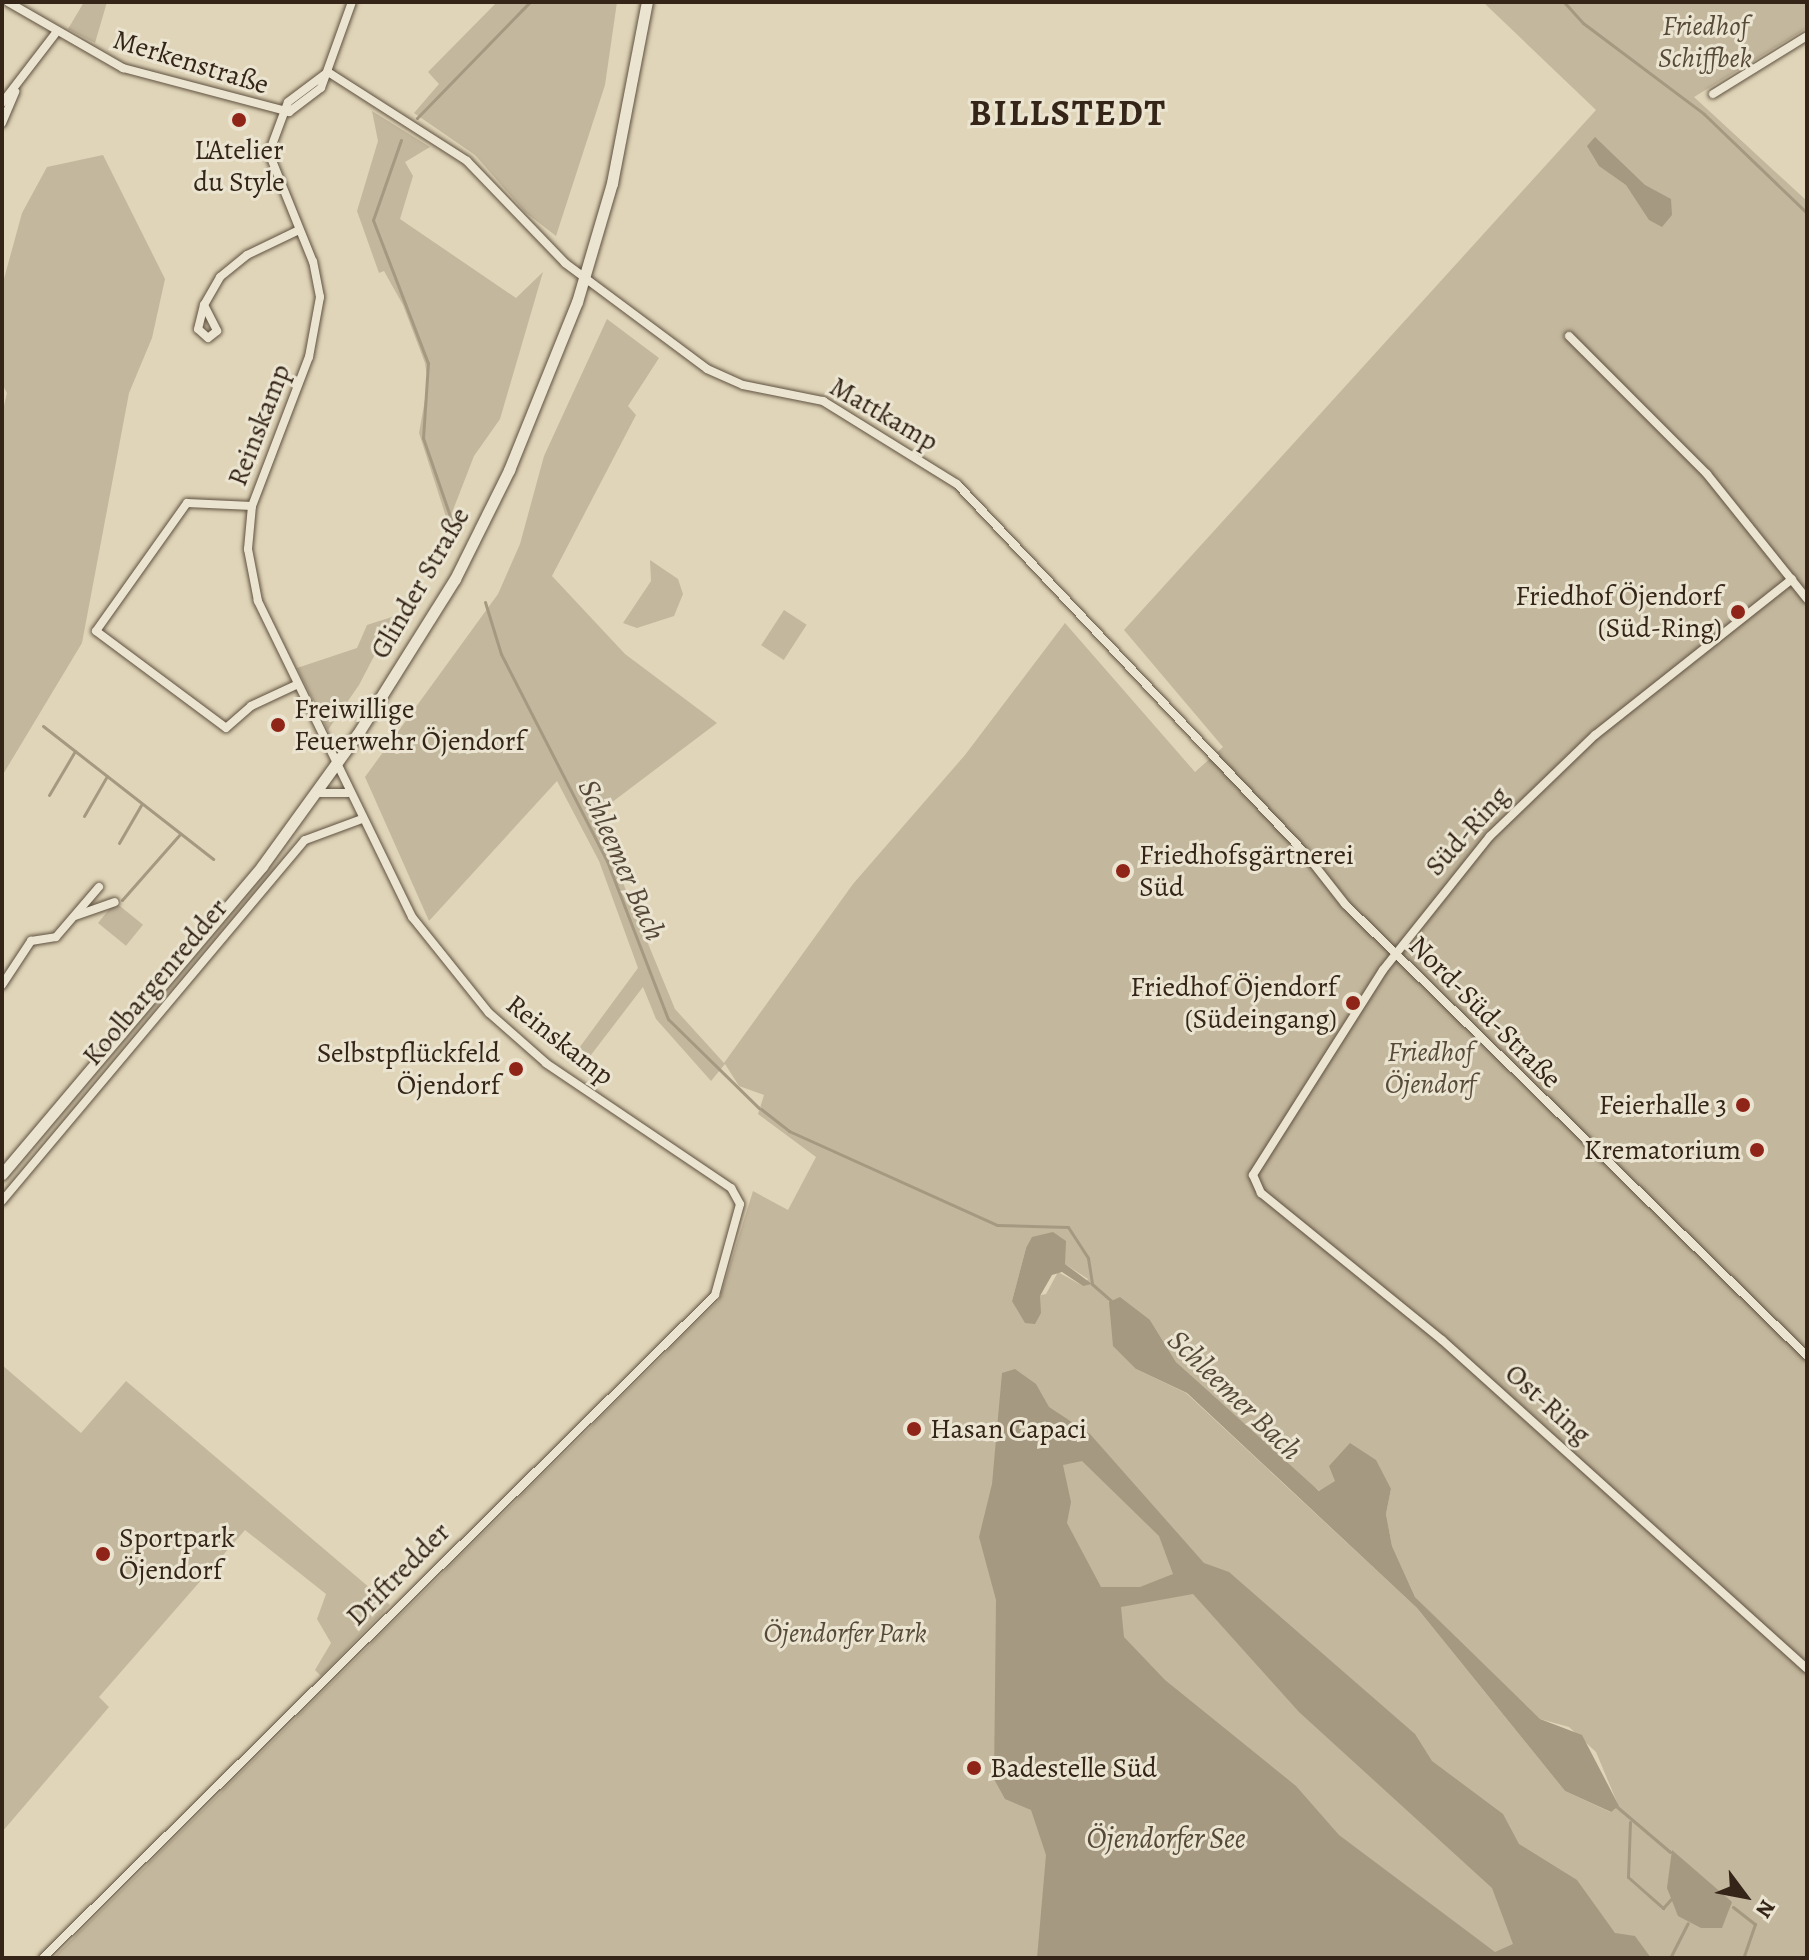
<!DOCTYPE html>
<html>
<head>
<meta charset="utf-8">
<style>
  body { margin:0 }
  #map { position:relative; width:1809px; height:1960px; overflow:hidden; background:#e0d5b8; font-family:Alegreya,serif }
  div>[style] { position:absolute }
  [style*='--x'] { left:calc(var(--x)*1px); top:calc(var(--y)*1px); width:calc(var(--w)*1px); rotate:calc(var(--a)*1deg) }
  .green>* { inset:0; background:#c3b79d; transform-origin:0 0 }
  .water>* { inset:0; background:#a69982 }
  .stream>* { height:3px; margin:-1.5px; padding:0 1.5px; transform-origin:1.5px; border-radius:1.5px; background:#a69982 }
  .roads { filter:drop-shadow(0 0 2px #5f5140) drop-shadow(0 0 2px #5f5140) }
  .street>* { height:8px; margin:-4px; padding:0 4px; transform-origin:4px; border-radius:4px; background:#ebe4d1 }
  .secondary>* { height:11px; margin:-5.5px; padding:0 5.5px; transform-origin:5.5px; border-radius:5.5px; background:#ebe4d1 }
  .dots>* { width:22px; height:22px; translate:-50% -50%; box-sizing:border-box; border:4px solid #ebe4d1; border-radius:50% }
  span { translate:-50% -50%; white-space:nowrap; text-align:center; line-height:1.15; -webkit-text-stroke:6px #ebe4d1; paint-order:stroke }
  .park-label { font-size:28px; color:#584a39; font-style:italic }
  .street-label { font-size:28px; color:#342518 }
  .poi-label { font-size:28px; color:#342518 }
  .right { translate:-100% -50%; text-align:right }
  .left { translate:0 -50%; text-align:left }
  .water-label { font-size:30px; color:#564838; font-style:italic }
  .district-label { font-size:36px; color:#342518; font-weight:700; letter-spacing:2px }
  .frame { position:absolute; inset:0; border:4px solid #342518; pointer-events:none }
  .north { position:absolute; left:1705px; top:1856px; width:80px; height:80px; -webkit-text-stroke:6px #ebe4d1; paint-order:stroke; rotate:122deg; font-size:22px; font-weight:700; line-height:32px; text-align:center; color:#342518 }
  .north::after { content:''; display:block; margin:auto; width:28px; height:36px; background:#342518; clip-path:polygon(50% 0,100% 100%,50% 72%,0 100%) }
</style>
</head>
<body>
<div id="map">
  <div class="green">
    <i style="clip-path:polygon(84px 2px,107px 2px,95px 43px,68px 29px)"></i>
    <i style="clip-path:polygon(497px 2px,617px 2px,605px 85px,556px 236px,525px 212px,475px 155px,414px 113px,439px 84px,428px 72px)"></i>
    <i style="clip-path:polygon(evenodd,1483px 2px,1807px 2px,1807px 28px,1694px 97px,1807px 201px,1807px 1958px,53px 1958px,719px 1300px,753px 1191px,788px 1210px,816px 1157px,758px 1114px,764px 1095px,739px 1086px,725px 1064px,711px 1081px,656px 1019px,643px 987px,581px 1068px,571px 1059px,638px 968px,599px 861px,557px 781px,429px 921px,365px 777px,498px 594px,520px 544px,544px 456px,607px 319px,659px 358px,628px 406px,636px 415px,552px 576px,625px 654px,717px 723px,595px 815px,675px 1009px,724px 1063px,853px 884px,965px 755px,1065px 623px,1195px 772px,1223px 747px,1124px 630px,1596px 110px,1483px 2px,1026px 1248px,1063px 1253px,1065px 1264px,1088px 1279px,1083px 1286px,1058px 1272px,1046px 1294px,1012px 1301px,1026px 1248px,1483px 2px,1150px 1320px,1176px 1362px,1302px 1479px,1320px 1491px,1336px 1481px,1391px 1489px,1386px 1514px,1392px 1546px,1415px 1597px,1518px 1700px,1540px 1719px,1569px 1727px,1596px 1752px,1619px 1807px,1610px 1812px,1565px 1791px,1417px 1608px,1186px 1393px,1136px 1369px,1150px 1320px)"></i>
    <i style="clip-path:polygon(372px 111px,430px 147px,405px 162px,413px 176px,400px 219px,516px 298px,543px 272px,500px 419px,474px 456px,448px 523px,419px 433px,428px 383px,425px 363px,403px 305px,384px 271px,379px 273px,357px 211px,378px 141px)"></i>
    <i style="clip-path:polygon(103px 155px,165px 279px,152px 338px,129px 393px,82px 643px,2px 776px,2px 414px,7px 393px,2px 384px,2px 286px,22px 213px,47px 167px)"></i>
    <i style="clip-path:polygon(650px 560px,678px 579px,683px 594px,674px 616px,637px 628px,623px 623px,651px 581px)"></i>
    <i style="left:784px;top:610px;width:27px;height:42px;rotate:33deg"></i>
    <i style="clip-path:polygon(395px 616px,359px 685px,328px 730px,297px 668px,357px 648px,367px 625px)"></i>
    <i style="left:115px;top:902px;width:36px;height:27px;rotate:39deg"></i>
    <i style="clip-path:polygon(2px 1365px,81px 1433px,126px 1381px,390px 1605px,321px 1676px,315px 1670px,331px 1643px,317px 1619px,326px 1594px,245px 1530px,99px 1697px,109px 1707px,2px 1832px)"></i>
  </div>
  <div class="water">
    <i style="clip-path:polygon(1595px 137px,1645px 185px,1671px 199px,1672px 215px,1662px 227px,1649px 220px,1626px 185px,1599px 166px,1587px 146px)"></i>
    <i style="clip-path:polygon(1053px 1232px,1066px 1241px,1065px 1264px,1092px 1284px,1083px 1286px,1062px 1272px,1052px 1275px,1040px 1296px,1041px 1313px,1035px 1324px,1025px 1323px,1012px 1301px,1026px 1248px,1032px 1237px)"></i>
    <i style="clip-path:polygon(1120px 1297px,1150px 1320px,1176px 1362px,1319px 1491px,1335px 1481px,1329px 1466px,1350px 1443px,1376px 1460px,1391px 1489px,1386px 1514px,1392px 1546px,1415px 1597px,1540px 1719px,1582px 1735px,1619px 1806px,1611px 1812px,1565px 1791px,1417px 1608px,1187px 1393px,1136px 1369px,1113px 1346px,1109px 1302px)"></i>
    <i style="clip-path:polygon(evenodd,1015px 1369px,1036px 1384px,1049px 1407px,1090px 1434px,1204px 1563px,1229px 1572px,1415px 1734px,1432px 1761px,1503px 1814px,1519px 1844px,1577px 1880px,1615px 1933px,1635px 1936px,1651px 1958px,1037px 1958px,1046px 1855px,1031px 1810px,1005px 1799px,994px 1779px,996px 1600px,979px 1537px,992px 1484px,1002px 1373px,1015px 1369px,1082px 1461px,1159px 1536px,1173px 1574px,1140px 1587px,1101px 1587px,1067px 1523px,1071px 1502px,1063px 1465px,1082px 1461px,1015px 1369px,1193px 1594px,1299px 1712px,1492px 1888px,1513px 1944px,1495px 1952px,1339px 1835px,1296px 1786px,1165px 1680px,1124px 1637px,1121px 1607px,1193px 1594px)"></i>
    <i style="clip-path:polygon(1672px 1850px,1732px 1902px,1722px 1928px,1701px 1928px,1678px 1916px,1667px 1888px)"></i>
  </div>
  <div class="stream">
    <i style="--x:1564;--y:2;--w:28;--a:48"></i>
    <i style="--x:1583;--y:23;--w:151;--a:36.9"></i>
    <i style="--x:1704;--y:114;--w:143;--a:43.9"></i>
    <i style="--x:417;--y:118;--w:162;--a:-45.8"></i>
    <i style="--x:401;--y:140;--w:85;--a:109.3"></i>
    <i style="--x:373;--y:220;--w:153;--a:69"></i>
    <i style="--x:428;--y:363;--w:75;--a:93.8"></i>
    <i style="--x:423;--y:438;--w:86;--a:70.9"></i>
    <i style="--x:485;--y:602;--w:54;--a:72.9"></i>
    <i style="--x:501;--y:654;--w:233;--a:62.9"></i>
    <i style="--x:607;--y:861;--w:169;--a:68.9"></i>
    <i style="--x:668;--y:1019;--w:127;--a:44.4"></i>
    <i style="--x:43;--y:726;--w:216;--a:38"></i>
    <i style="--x:49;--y:795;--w:51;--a:-59.4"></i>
    <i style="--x:84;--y:816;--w:46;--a:-60.1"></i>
    <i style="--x:119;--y:843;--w:44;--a:-59.9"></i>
    <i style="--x:122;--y:900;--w:88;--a:-48.7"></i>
    <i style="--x:761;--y:1109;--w:36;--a:38"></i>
    <i style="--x:789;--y:1131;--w:228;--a:24.3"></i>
    <i style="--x:997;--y:1225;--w:71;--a:1.6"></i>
    <i style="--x:1068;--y:1227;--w:37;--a:57"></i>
    <i style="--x:1088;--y:1258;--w:26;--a:81"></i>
    <i style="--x:1092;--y:1284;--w:29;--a:41"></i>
    <i style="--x:1616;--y:1806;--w:71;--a:40.4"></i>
    <i style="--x:1630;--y:1822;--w:55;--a:92.1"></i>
    <i style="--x:1628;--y:1877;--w:47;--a:41.5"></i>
    <i style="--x:1663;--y:1908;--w:12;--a:-48"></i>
    <i style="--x:1733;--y:1907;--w:28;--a:38"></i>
    <i style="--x:1755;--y:1924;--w:36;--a:109"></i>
    <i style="--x:1670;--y:1958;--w:39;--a:-63"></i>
  </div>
  <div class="roads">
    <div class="street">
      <i style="--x:8;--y:2;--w:133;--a:29.9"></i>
      <i style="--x:123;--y:68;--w:172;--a:14.8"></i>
      <i style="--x:289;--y:112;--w:40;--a:-37"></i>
      <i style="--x:321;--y:88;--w:91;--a:-70.2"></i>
      <i style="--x:328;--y:72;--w:165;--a:32.6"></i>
      <i style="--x:467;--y:161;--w:141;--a:46.1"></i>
      <i style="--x:565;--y:263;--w:177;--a:36.7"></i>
      <i style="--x:707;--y:369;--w:39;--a:24"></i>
      <i style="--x:743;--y:385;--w:82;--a:11.3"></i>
      <i style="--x:823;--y:401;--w:158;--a:31.8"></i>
      <i style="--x:957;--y:484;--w:507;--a:46.68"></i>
      <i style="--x:1305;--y:853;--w:65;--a:51.9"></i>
      <i style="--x:1345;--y:904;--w:646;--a:44.37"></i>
      <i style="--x:1713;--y:94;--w:110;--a:-31.7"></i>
      <i style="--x:2;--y:103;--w:87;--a:-52.5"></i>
      <i style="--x:2;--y:123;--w:34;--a:-67"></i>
      <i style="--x:204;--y:305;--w:29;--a:63"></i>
      <i style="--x:217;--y:331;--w:11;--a:142"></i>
      <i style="--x:208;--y:338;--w:13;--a:-138"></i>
      <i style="--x:198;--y:329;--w:25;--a:-76"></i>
      <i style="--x:204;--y:305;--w:32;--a:-60"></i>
      <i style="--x:220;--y:277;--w:35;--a:-39"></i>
      <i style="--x:247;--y:255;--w:58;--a:-25.7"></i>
      <i style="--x:1569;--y:336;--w:195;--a:45"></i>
      <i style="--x:1707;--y:474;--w:160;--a:51.3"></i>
      <i style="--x:252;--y:506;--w:65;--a:-177.4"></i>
      <i style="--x:187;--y:503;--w:157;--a:125.4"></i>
      <i style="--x:96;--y:631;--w:162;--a:36.7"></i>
      <i style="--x:226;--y:728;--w:33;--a:-41"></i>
      <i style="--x:251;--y:706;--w:50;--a:-25"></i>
      <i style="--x:1792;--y:579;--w:251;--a:141.6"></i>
      <i style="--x:1595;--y:735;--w:146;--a:136.1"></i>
      <i style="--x:1490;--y:836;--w:171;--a:128.6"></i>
      <i style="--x:1383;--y:970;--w:243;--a:122.4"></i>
      <i style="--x:1253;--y:1175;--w:20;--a:66"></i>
      <i style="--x:1261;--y:1193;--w:233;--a:39.1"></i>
      <i style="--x:1442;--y:1340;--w:491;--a:42"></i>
      <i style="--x:315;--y:793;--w:33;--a:0"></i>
      <i style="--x:75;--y:916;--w:42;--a:-19.3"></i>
      <i style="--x:2;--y:985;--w:53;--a:-56.6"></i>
      <i style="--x:31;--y:941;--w:25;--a:-9"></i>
      <i style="--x:56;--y:937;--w:66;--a:-49.3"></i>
      <i style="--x:2;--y:1201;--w:471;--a:-50"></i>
      <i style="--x:305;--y:840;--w:61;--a:-20.2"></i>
      <i style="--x:43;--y:1958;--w:944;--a:-44.61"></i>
      <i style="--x:715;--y:1295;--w:94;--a:-74.6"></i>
      <i style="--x:740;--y:1204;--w:18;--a:-119"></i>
      <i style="--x:731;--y:1188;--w:223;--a:-146"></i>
      <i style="--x:546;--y:1063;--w:76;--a:-138.7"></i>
      <i style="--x:489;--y:1013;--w:123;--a:-128.7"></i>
      <i style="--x:412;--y:917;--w:352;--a:-116"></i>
      <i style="--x:258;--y:601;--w:53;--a:-100.9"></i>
      <i style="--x:248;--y:549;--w:43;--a:-84.7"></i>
      <i style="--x:252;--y:506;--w:160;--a:-69.1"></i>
      <i style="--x:309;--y:357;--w:61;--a:-79.6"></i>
      <i style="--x:320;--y:297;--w:36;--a:-101"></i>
      <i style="--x:313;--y:262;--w:118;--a:-112"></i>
      <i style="--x:269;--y:153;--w:54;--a:-69.6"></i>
      <i style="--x:288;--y:102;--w:50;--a:-36.9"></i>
    </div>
    <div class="secondary">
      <i style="--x:2;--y:1174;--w:403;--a:-49.8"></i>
      <i style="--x:262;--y:866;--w:162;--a:-54.1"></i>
      <i style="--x:357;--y:735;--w:184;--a:-57.9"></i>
      <i style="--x:455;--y:579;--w:122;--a:-63.6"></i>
      <i style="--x:509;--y:470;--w:181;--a:-68"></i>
      <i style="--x:577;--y:302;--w:124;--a:-73.6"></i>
      <i style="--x:612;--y:183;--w:184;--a:-79.1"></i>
    </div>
  </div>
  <div class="dots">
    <i style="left:239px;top:120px;background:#8f2418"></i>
    <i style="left:1738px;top:612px;background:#8f2418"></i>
    <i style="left:278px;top:725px;background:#8f2418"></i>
    <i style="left:1123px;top:871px;background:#8f2418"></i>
    <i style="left:1353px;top:1003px;background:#8f2418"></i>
    <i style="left:516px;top:1069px;background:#8f2418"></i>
    <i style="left:1743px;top:1105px;background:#8f2418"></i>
    <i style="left:1757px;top:1150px;background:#8f2418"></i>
    <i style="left:914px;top:1429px;background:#8f2418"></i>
    <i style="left:103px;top:1554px;background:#8f2418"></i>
    <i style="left:974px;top:1768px;background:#8f2418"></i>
  </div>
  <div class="park-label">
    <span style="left:1705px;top:42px">Friedhof<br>Schiffbek</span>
    <span style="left:1430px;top:1068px">Friedhof<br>Öjendorf</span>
    <span style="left:845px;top:1633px">Öjendorfer Park</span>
  </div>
  <div class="street-label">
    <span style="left:191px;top:62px;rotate:17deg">Merkenstraße</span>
    <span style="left:884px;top:414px;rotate:30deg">Mattkamp</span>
    <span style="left:259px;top:425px;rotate:-69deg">Reinskamp</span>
    <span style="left:420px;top:583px;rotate:-60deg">Glinder Straße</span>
    <span style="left:1467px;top:831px;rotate:-48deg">Süd-Ring</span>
    <span style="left:155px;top:982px;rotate:-50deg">Koolbargenredder</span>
    <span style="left:1485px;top:1012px;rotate:45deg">Nord-Süd-Straße</span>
    <span style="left:560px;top:1040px;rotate:38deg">Reinskamp</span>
    <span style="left:1548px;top:1404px;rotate:42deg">Ost-Ring</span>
    <span style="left:398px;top:1574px;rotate:-45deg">Driftredder</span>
  </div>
  <div class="poi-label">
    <span style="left:239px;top:166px">L'Atelier<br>du Style</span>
    <span class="right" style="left:1722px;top:612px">Friedhof Öjendorf<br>(Süd-Ring)</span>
    <span class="left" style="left:294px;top:725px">Freiwillige<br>Feuerwehr Öjendorf</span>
    <span class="left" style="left:1139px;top:871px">Friedhofsgärtnerei<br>Süd</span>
    <span class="right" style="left:1337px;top:1003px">Friedhof Öjendorf<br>(Südeingang)</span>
    <span class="right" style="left:500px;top:1069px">Selbstpflückfeld<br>Öjendorf</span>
    <span class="right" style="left:1727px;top:1105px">Feierhalle 3</span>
    <span class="right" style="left:1741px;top:1150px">Krematorium</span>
    <span class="left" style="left:930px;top:1429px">Hasan Capaci</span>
    <span class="left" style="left:119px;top:1554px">Sportpark<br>Öjendorf</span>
    <span class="left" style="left:990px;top:1768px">Badestelle Süd</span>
  </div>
  <div class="water-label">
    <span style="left:622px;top:860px;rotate:66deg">Schleemer Bach</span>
    <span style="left:1235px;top:1395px;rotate:44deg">Schleemer Bach</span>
    <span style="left:1166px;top:1838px">Öjendorfer See</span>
  </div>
  <div class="district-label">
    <span style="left:1068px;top:113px">BILLSTEDT</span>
  </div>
  <div class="frame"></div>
  <div class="north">N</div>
</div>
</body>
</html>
